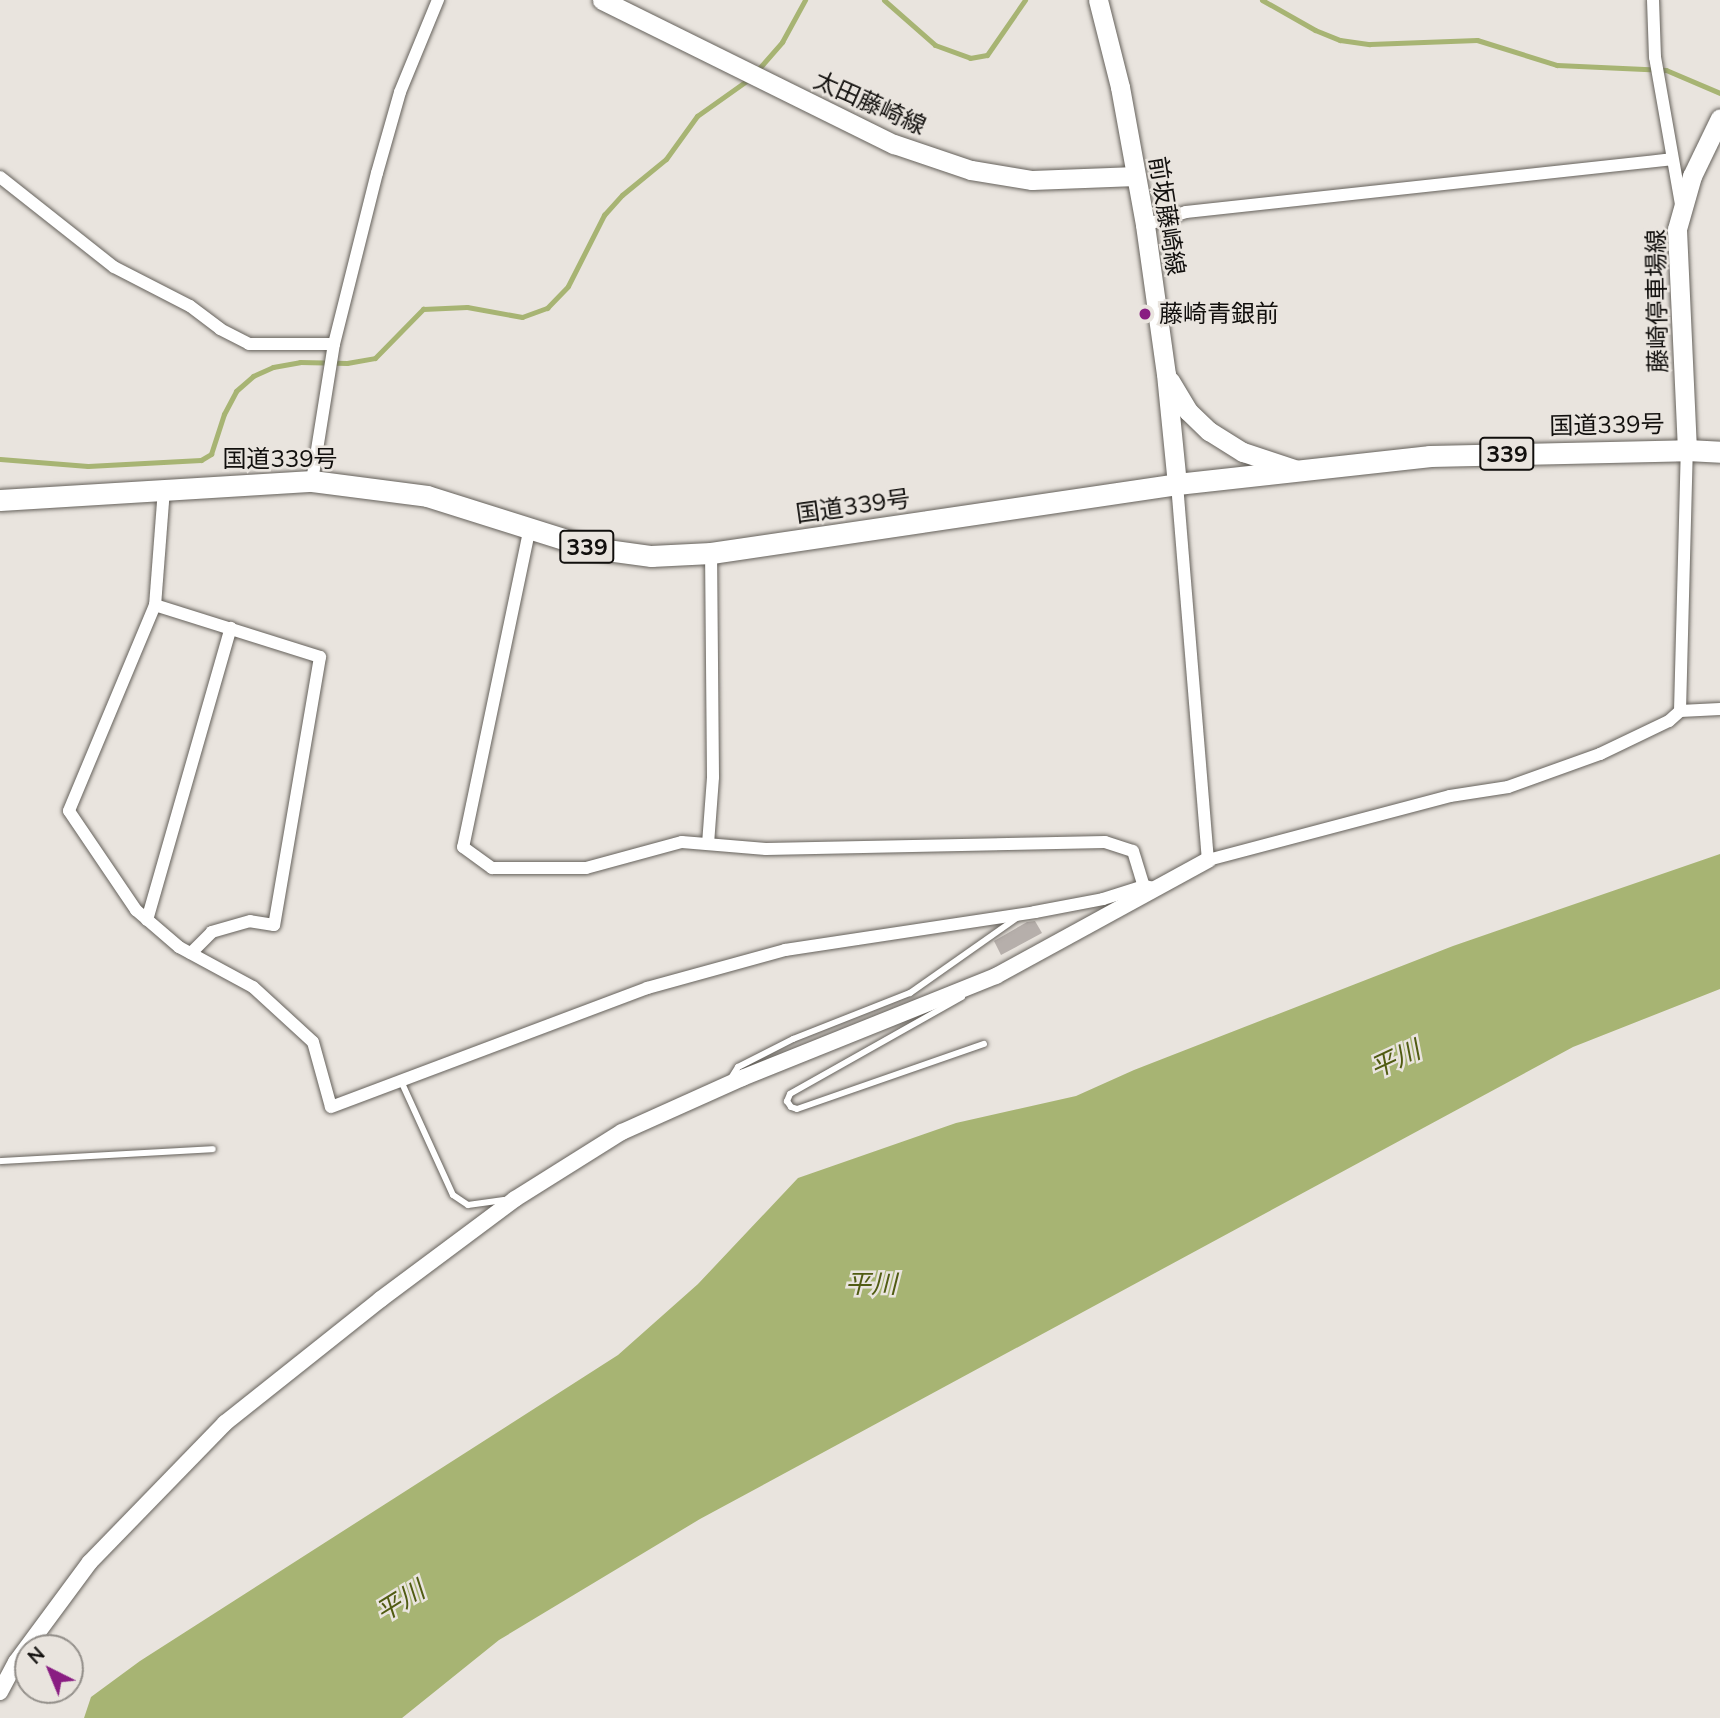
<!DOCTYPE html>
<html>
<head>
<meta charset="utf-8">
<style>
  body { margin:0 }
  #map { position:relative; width:1720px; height:1718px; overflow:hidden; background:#e9e4de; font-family:Mulish,"Noto Sans JP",sans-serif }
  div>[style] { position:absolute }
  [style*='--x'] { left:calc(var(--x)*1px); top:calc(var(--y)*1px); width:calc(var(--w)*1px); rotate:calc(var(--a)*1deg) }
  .water>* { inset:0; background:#a7b473 }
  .stream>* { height:5px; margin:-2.5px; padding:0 2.5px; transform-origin:2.5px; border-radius:2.5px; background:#a7b473 }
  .building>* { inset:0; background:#b6afab }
  .roads { filter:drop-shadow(0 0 2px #65615b) drop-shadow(0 0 2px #65615b) }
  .service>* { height:6px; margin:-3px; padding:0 3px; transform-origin:3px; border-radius:3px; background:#fff }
  .minor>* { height:12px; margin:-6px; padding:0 6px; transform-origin:6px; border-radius:6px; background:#fff }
  .tertiary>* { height:16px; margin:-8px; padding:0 8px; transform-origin:8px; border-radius:8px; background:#fff }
  .secondary>* { height:19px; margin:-9.5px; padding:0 9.5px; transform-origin:9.5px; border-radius:9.5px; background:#fff }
  .trunk>* { height:21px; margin:-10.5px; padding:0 10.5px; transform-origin:10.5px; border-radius:10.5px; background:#fff }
  .dots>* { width:19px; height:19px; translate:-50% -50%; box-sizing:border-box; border:4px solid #e9e4de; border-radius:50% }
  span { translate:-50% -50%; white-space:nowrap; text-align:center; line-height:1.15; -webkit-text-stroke:5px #e9e4de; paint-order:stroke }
  .shield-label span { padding:2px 5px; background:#e9e4de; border:2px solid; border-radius:5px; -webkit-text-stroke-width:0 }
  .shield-label { font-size:23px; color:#110f0d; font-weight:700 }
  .street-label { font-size:24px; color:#110f0d }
  .poi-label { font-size:24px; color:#110f0d }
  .left { translate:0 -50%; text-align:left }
  .water-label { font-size:26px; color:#505b12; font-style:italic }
  .north { position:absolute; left:14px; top:1634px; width:70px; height:70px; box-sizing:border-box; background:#e9e4de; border:2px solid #938f8a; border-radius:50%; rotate:317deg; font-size:19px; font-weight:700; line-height:28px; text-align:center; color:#110f0d }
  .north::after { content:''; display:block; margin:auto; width:24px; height:32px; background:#891d82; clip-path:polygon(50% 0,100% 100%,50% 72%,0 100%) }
</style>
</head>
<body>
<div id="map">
  <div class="water">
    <i style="clip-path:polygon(1720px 854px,1720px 989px,1573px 1047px,700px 1519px,499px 1640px,402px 1718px,84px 1718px,91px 1697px,140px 1661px,618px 1355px,698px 1284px,798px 1178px,956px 1123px,1076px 1096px,1134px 1070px,1453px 946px)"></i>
  </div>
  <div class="stream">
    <i style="--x:884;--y:0;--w:68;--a:41.4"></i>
    <i style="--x:935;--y:45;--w:37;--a:20"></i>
    <i style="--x:970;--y:58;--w:17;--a:-10"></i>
    <i style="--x:987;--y:55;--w:67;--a:-55.4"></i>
    <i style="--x:1262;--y:0;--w:61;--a:29.5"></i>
    <i style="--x:1315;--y:30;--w:27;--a:22"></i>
    <i style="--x:1340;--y:40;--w:30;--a:8"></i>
    <i style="--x:1370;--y:44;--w:107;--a:-2.1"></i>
    <i style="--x:1477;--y:40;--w:84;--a:17.4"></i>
    <i style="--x:1557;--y:65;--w:109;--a:2.6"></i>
    <i style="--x:1666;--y:70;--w:59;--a:23.1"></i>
    <i style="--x:756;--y:72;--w:40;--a:-49"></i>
    <i style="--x:782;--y:42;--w:48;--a:-61.3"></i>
    <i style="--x:0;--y:459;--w:88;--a:4.5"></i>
    <i style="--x:88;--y:466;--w:113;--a:-3"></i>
    <i style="--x:201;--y:460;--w:12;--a:-31"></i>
    <i style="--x:211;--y:454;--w:42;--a:-72"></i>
    <i style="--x:224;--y:414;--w:26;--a:-62"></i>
    <i style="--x:236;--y:391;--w:23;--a:-41"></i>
    <i style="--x:253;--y:376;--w:22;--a:-24"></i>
    <i style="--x:273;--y:367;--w:27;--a:-10"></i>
    <i style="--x:300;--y:362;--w:47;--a:1.2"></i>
    <i style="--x:347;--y:363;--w:28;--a:-10"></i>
    <i style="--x:375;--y:358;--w:69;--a:-45.6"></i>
    <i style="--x:423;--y:309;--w:44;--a:-2.6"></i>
    <i style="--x:467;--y:307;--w:56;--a:10.3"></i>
    <i style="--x:522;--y:317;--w:27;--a:-20"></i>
    <i style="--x:547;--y:308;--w:30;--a:-46"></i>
    <i style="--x:568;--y:286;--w:80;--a:-63.1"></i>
    <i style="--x:604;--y:215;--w:27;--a:-48"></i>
    <i style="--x:622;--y:195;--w:57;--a:-39.3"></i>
    <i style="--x:666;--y:159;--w:53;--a:-54.2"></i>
    <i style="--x:697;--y:116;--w:64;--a:-35.4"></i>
  </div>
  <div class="building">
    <i style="clip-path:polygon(1035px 921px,1042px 933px,1001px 955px,994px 941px,1027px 922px)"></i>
  </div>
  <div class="roads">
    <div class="service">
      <i style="--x:962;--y:997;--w:197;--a:150.6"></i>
      <i style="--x:790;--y:1094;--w:8;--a:113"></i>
      <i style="--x:787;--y:1101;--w:7;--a:56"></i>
      <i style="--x:791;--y:1107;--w:6;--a:18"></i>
      <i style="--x:797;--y:1109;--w:198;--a:-19.2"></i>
      <i style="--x:731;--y:1078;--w:13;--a:-58"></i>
      <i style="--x:738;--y:1067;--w:62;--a:-27"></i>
      <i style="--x:793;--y:1039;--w:126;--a:-21.5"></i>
      <i style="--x:910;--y:993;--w:132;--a:-35.1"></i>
      <i style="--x:401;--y:1081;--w:125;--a:65.5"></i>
      <i style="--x:453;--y:1195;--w:18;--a:34"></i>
      <i style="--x:468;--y:1205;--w:36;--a:-8"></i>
      <i style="--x:0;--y:1161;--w:213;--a:-3.2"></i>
    </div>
    <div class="minor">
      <i style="--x:1653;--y:0;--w:57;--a:88"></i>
      <i style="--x:1655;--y:57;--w:149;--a:80"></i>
      <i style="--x:0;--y:177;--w:145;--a:38.3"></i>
      <i style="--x:114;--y:267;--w:85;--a:27.2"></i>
      <i style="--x:190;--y:306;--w:38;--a:37"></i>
      <i style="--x:220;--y:329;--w:33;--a:27"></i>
      <i style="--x:249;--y:344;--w:85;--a:0"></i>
      <i style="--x:1145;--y:225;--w:43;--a:-17.6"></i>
      <i style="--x:1186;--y:212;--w:488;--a:-6.2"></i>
      <i style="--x:312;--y:481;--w:139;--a:-80.9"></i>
      <i style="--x:334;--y:344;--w:176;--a:-75.9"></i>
      <i style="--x:377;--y:173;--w:84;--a:-74.1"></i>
      <i style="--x:400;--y:92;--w:100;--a:-67.6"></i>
      <i style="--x:1177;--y:484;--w:377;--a:85.3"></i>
      <i style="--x:1208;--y:860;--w:250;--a:-14.8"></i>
      <i style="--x:1450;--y:796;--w:59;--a:-8.8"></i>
      <i style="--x:1508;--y:787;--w:98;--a:-19.7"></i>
      <i style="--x:1600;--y:754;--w:76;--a:-25.6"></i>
      <i style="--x:1669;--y:721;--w:15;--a:-42"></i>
      <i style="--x:1680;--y:711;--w:40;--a:-2.9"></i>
      <i style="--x:164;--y:489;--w:116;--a:94.4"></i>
      <i style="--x:155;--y:605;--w:223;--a:112.7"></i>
      <i style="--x:69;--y:811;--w:120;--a:55.9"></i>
      <i style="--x:136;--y:910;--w:57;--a:40.7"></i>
      <i style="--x:179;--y:947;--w:84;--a:28.4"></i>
      <i style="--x:253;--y:987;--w:81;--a:42.5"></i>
      <i style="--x:313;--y:1042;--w:67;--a:74.5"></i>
      <i style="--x:331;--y:1107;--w:338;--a:-20.6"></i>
      <i style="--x:647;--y:988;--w:143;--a:-15.4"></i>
      <i style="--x:785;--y:950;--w:253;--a:-8.6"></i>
      <i style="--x:1035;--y:912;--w:69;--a:-10.8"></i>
      <i style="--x:1103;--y:899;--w:43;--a:-17.6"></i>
      <i style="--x:1144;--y:886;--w:10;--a:11"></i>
      <i style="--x:530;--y:527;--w:327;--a:101.8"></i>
      <i style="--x:463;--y:847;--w:36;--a:36"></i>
      <i style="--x:492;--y:868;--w:94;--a:0"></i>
      <i style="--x:586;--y:868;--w:99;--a:-15.2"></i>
      <i style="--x:682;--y:842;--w:84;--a:4.8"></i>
      <i style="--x:766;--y:849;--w:339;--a:-1.2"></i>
      <i style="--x:1105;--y:842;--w:29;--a:18"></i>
      <i style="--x:1133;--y:851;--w:37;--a:73"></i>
      <i style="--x:155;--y:605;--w:173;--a:17.5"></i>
      <i style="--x:320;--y:657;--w:272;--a:99.7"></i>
      <i style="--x:274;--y:925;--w:24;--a:-171"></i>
      <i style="--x:250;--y:921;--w:40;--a:164"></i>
      <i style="--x:212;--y:932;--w:30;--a:135"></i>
      <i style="--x:1680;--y:711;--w:261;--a:-88.5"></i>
      <i style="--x:708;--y:844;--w:67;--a:-85.7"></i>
      <i style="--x:713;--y:777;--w:224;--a:-90.5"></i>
      <i style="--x:147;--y:920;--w:304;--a:-74"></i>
    </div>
    <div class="tertiary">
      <i style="--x:0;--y:1692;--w:34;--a:-62"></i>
      <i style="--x:16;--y:1662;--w:124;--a:-53.5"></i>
      <i style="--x:90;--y:1562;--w:194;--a:-45.8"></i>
      <i style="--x:225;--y:1423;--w:199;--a:-38.5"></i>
      <i style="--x:381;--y:1299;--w:167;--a:-36.7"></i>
      <i style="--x:515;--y:1199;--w:126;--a:-32.1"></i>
      <i style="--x:622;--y:1132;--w:132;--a:-24.2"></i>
      <i style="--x:742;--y:1078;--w:274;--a:-21.9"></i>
      <i style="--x:996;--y:976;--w:242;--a:-28.7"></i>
    </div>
    <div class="secondary">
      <i style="--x:602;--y:0;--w:326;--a:26.3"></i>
      <i style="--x:894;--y:144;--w:81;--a:18.7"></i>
      <i style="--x:971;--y:170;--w:62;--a:9.3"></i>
      <i style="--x:1032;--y:180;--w:104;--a:-2.2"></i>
      <i style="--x:1098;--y:0;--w:90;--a:75.8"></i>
      <i style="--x:1120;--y:87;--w:140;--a:79.7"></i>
      <i style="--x:1145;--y:225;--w:150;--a:82"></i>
      <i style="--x:1166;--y:374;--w:111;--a:84.3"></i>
      <i style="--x:1170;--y:381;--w:35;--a:59"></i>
      <i style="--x:1188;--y:411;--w:29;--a:44"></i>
      <i style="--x:1209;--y:431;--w:40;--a:32"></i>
      <i style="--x:1243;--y:452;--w:54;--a:18.4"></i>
      <i style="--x:1687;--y:450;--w:221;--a:-92.6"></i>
      <i style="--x:1677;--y:229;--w:55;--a:-74.2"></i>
      <i style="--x:1692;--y:176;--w:64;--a:-64.2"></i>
    </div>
    <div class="trunk">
      <i style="--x:0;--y:500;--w:313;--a:-3.5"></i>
      <i style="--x:312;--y:481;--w:116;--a:7.4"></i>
      <i style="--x:427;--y:496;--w:173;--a:17.5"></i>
      <i style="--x:592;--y:548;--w:60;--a:7.7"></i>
      <i style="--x:651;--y:556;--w:60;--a:-2.9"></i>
      <i style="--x:711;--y:553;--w:471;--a:-8.4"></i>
      <i style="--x:1177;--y:484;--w:255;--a:-6.3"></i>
      <i style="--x:1430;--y:456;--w:257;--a:-1.3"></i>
      <i style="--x:1687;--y:450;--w:33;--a:3"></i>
    </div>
  </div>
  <div class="dots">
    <i style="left:1145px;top:314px;background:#891d82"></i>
  </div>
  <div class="shield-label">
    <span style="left:1507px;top:454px">339</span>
    <span style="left:587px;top:547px">339</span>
  </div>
  <div class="street-label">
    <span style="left:870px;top:103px;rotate:24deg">太田藤崎線</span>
    <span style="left:1167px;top:216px;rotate:81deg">前坂藤崎線</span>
    <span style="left:1657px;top:301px;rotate:-91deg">藤崎停車場線</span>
    <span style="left:1607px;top:425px;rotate:-1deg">国道339号</span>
    <span style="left:280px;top:459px">国道339号</span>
    <span style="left:853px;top:506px;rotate:-8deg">国道339号</span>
  </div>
  <div class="poi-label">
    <span class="left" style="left:1159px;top:314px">藤崎青銀前</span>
  </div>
  <div class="water-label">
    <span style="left:1395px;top:1059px;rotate:-25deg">平川</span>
    <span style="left:871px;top:1284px">平川</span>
    <span style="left:400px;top:1601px;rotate:-32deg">平川</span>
  </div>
  <div class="north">N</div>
</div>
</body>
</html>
